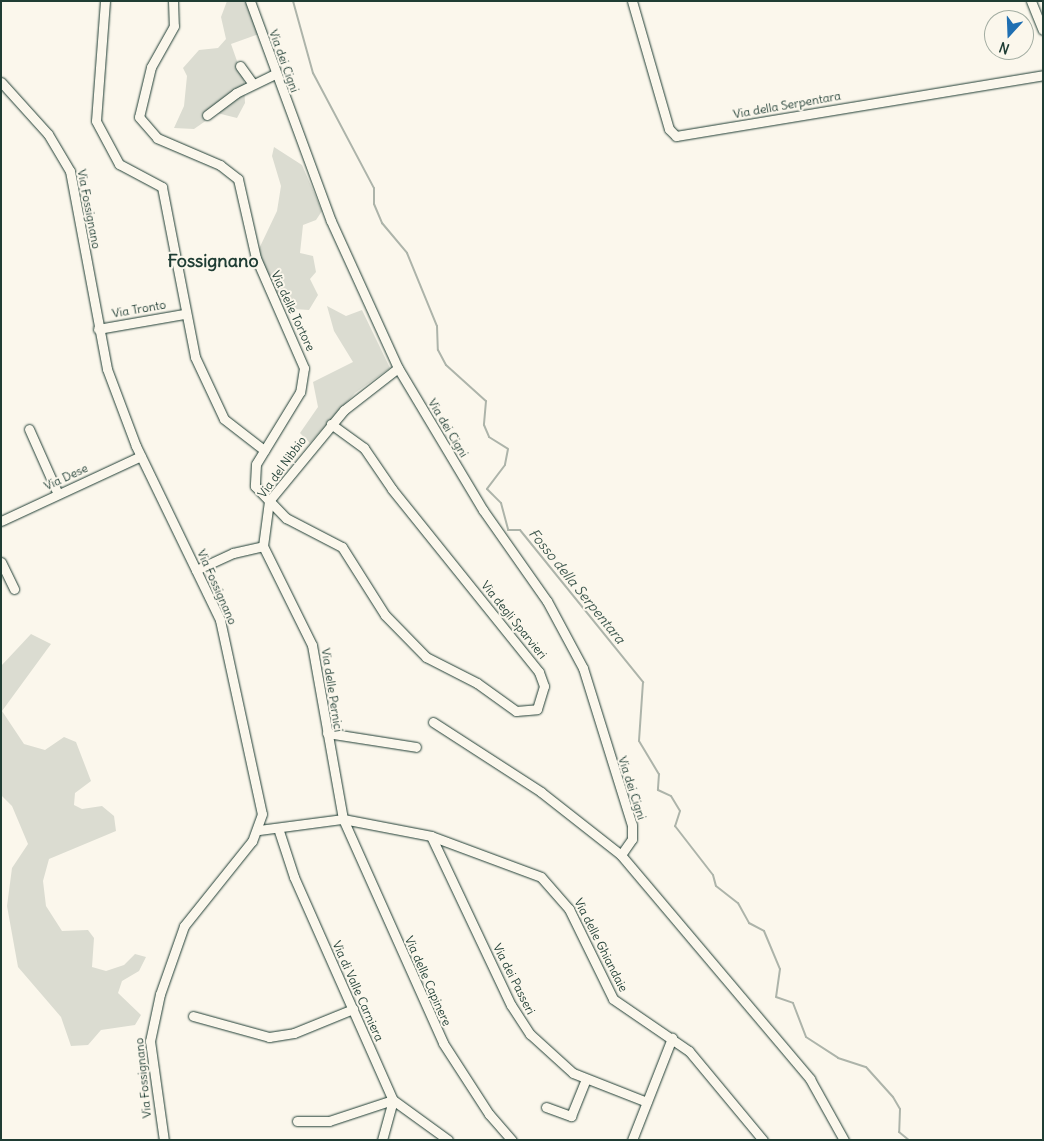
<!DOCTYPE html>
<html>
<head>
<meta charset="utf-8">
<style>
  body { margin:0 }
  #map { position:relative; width:1044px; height:1141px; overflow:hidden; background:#fbf7ec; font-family:Delius,sans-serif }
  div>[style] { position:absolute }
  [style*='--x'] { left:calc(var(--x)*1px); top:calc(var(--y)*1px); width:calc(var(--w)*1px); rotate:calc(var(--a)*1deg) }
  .green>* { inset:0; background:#dbdcd1 }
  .stream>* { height:2px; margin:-1px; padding:0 1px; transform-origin:1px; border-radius:1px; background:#adb4aa }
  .roads { filter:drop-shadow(0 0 1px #1f3d34) drop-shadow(0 0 1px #1f3d34) }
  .minor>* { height:9px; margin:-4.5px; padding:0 4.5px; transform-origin:4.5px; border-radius:4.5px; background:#fbf7ec }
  span { translate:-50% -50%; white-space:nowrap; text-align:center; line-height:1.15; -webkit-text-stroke:4px #fbf7ec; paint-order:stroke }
  .street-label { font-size:12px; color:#1f3d34 }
  .water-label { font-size:14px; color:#425b52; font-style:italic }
  .district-label { font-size:18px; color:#1f3d34; font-weight:700 }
  .frame { position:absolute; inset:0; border:2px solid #1f3d34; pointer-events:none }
  .north { position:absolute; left:984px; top:10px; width:50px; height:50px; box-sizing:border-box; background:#fbf7ec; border:1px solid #a3ada2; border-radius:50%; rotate:200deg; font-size:14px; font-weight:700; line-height:20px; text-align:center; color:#1f3d34 }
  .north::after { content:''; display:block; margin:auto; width:18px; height:22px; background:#1f6fb2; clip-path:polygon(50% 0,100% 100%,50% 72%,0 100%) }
</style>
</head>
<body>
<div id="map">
  <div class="green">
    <i style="clip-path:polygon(227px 1px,248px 1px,259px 34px,231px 44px,244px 81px,245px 103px,237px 118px,217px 113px,194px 129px,174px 128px,184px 106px,187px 76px,183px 68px,199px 50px,218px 48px,226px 39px,221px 17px)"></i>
    <i style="clip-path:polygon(274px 147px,302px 165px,322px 211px,316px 220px,303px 225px,300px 253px,313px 256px,316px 272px,310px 279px,318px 295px,309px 310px,294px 309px,279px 300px,257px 253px,277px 211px,281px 186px,272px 156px)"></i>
    <i style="clip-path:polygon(327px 306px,346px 316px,362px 310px,390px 368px,355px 393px,310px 443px,300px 433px,318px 407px,313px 382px,353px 362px,334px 331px)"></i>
    <i style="clip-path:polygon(31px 634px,51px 644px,2px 711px,24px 744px,45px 750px,64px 737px,76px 742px,91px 781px,75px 793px,74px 805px,82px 809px,102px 806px,114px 816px,116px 831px,49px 859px,43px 881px,46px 906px,62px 931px,88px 930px,94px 938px,92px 967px,106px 971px,124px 965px,135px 954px,146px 957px,139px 971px,122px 981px,118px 993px,141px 1015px,135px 1025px,101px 1030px,88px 1045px,71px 1046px,61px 1017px,18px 967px,7px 906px,12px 868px,28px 844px,12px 806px,1px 795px,1px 666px)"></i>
  </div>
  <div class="stream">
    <i style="--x:293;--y:1;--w:75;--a:74.5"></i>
    <i style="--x:313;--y:73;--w:130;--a:62.1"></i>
    <i style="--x:374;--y:188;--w:16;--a:90"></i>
    <i style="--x:374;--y:204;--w:21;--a:67"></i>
    <i style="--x:382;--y:223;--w:39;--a:50"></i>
    <i style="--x:407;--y:253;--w:79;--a:67.7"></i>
    <i style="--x:437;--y:326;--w:24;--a:88"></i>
    <i style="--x:438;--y:350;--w:17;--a:62"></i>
    <i style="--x:446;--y:365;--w:54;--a:42"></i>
    <i style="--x:486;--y:401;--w:24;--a:95"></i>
    <i style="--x:484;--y:425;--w:13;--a:67"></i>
    <i style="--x:489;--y:437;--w:22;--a:32"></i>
    <i style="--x:508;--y:449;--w:16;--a:101"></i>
    <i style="--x:505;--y:465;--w:30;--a:127"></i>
    <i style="--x:487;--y:489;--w:20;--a:45"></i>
    <i style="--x:501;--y:503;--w:28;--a:75"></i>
    <i style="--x:508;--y:530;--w:12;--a:0"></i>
    <i style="--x:520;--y:530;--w:196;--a:51"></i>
    <i style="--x:643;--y:682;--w:59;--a:93.9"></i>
    <i style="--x:639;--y:741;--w:39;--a:59"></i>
    <i style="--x:659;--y:774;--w:16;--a:94"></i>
    <i style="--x:658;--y:790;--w:14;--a:25"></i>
    <i style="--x:671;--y:796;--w:17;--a:59"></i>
    <i style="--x:680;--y:811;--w:16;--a:108"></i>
    <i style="--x:675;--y:826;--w:62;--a:52.2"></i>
    <i style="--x:713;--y:875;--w:11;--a:75"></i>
    <i style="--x:716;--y:886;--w:28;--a:38"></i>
    <i style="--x:738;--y:903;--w:23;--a:61"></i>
    <i style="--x:749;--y:923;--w:17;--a:28"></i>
    <i style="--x:764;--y:931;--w:41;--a:67.2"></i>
    <i style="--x:780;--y:969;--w:28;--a:98"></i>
    <i style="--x:776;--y:997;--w:18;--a:19"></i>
    <i style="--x:793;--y:1003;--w:36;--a:69"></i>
    <i style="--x:806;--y:1037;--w:38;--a:33"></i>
    <i style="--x:838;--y:1058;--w:29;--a:18"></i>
    <i style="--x:866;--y:1067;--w:40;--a:48"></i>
    <i style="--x:893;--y:1097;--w:14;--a:60"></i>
    <i style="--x:900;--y:1109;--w:23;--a:92"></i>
    <i style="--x:899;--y:1132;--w:13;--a:39"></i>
  </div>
  <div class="roads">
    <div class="minor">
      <i style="--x:105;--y:1;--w:120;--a:94.3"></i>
      <i style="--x:96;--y:121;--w:49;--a:61.9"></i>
      <i style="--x:119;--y:164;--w:49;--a:28.1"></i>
      <i style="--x:162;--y:187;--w:173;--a:79"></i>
      <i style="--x:195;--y:357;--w:68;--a:64.9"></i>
      <i style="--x:224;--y:419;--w:51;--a:37.8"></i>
      <i style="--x:173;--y:1;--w:25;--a:88"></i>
      <i style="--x:174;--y:26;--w:47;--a:119.3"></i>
      <i style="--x:151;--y:67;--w:51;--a:103.5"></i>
      <i style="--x:139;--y:117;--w:28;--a:49"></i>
      <i style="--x:157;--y:138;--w:69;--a:23.2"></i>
      <i style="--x:220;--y:165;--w:23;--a:38"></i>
      <i style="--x:238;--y:179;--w:81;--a:77.2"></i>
      <i style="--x:256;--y:258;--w:120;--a:66.4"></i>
      <i style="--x:304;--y:368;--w:24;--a:99"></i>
      <i style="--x:300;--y:392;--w:84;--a:121.4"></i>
      <i style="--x:256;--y:464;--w:22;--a:93"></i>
      <i style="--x:255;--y:486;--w:45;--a:45.9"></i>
      <i style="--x:286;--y:518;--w:63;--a:27.4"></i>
      <i style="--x:342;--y:547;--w:80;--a:57.7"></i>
      <i style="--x:385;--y:615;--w:59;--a:45.7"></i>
      <i style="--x:426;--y:657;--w:57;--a:27"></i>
      <i style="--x:477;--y:683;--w:48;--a:35.7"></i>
      <i style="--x:516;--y:711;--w:21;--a:-5"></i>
      <i style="--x:537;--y:709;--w:24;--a:-73"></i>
      <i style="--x:544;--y:686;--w:15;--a:-110"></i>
      <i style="--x:539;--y:672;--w:235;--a:-128.8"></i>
      <i style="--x:392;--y:489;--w:50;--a:-124.3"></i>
      <i style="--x:364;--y:448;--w:41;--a:-144"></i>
      <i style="--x:250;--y:1;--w:234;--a:69.8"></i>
      <i style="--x:331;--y:221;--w:162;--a:65.5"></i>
      <i style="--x:398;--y:368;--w:165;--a:59.1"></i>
      <i style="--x:483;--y:510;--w:111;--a:54.9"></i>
      <i style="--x:547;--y:601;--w:76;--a:61.8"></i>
      <i style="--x:583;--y:668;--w:164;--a:72.7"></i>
      <i style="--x:632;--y:825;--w:14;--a:90"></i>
      <i style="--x:632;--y:839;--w:19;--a:125"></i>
      <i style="--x:632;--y:1;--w:133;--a:73.9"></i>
      <i style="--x:669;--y:129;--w:10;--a:45"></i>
      <i style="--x:676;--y:136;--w:372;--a:-9.4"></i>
      <i style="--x:1031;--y:1;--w:31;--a:68"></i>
      <i style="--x:240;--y:66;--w:22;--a:54"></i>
      <i style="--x:1;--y:82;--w:70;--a:47.9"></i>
      <i style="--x:48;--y:134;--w:43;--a:59.3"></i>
      <i style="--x:70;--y:171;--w:201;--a:79.4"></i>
      <i style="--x:107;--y:369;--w:82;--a:69.4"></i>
      <i style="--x:136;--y:446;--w:193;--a:64.2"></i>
      <i style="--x:220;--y:620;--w:198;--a:77.8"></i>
      <i style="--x:262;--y:814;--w:29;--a:110"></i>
      <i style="--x:252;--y:841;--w:109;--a:128.7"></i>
      <i style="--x:184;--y:926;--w:72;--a:109.4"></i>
      <i style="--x:160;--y:994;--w:48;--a:102"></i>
      <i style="--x:150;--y:1041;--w:100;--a:82"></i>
      <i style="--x:207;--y:115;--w:36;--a:-37"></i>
      <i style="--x:236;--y:93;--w:43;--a:-26"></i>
      <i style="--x:98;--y:329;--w:87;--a:-9.9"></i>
      <i style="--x:29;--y:429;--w:71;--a:66"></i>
      <i style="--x:1;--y:521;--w:154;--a:-24.9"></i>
      <i style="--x:263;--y:546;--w:110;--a:63.7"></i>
      <i style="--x:312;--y:645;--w:177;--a:79.9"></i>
      <i style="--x:343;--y:819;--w:245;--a:65.9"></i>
      <i style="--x:443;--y:1043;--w:85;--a:57.1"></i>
      <i style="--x:489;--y:1114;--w:35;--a:49"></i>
      <i style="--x:1;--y:562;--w:30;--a:64"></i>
      <i style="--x:196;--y:570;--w:41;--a:-24.7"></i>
      <i style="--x:233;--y:553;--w:31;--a:-13"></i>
      <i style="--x:263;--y:546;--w:45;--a:-82.4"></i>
      <i style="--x:269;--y:501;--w:118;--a:-50.5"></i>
      <i style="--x:344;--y:410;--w:68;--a:-37.9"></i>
      <i style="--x:433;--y:722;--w:129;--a:32.9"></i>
      <i style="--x:541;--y:792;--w:102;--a:38.2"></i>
      <i style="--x:621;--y:855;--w:293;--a:49.8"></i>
      <i style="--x:810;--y:1079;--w:70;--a:60.9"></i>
      <i style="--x:327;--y:733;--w:90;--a:8.9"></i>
      <i style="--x:278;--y:828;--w:52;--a:71.9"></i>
      <i style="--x:294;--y:877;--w:244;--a:66.1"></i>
      <i style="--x:393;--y:1100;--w:68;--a:36"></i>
      <i style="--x:259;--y:830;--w:85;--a:-7.5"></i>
      <i style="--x:343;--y:819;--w:90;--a:10.9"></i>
      <i style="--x:431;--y:836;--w:117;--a:20.4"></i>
      <i style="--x:541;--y:877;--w:43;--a:48.8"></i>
      <i style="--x:569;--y:909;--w:100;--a:63.9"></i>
      <i style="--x:613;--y:999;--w:92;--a:34.4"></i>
      <i style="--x:689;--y:1051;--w:116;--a:50.3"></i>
      <i style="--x:431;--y:836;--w:187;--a:64.7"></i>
      <i style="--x:511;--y:1005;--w:35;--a:57"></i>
      <i style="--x:530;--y:1034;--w:58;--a:42.2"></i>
      <i style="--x:573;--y:1073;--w:79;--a:21.4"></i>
      <i style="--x:193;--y:1016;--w:79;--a:15.4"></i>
      <i style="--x:269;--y:1037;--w:25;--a:-9"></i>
      <i style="--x:294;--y:1033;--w:64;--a:-22.1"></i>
      <i style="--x:546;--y:1107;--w:27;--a:20"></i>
      <i style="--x:571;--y:1116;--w:40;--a:-68"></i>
      <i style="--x:297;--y:1121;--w:32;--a:0"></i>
      <i style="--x:329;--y:1121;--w:67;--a:-18.2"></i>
      <i style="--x:382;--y:1140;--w:41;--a:-74.6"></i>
      <i style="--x:632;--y:1140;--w:110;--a:-68.6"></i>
    </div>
  </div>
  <div class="street-label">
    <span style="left:284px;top:61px;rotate:70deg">Via dei Cigni</span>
    <span style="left:787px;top:105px;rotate:-10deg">Via della Serpentara</span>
    <span style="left:89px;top:209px;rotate:79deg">Via Fossignano</span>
    <span style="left:139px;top:309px;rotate:-10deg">Via Tronto</span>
    <span style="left:293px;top:311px;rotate:65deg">Via delle Tortore</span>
    <span style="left:448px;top:428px;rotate:59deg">Via dei Cigni</span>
    <span style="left:282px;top:467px;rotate:-54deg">Via del Nibbio</span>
    <span style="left:66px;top:477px;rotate:-25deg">Via Dese</span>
    <span style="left:217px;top:587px;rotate:66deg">Via Fossignano</span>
    <span style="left:514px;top:620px;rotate:51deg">Via degli Sparvieri</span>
    <span style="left:332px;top:690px;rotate:81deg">Via delle Pernici</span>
    <span style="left:632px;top:788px;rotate:72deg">Via dei Cigni</span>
    <span style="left:601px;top:945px;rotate:63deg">Via delle Ghiandaie</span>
    <span style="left:514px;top:979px;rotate:63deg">Via dei Passeri</span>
    <span style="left:428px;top:981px;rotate:66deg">Via delle Capinere</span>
    <span style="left:358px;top:991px;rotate:66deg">Via di Valle Carniera</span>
    <span style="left:143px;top:1078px;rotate:-96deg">Via Fossignano</span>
  </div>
  <div class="water-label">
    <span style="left:577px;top:586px;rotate:51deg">Fosso della Serpentara</span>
  </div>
  <div class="district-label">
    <span style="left:213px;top:261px">Fossignano</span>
  </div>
  <div class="frame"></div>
  <div class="north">N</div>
</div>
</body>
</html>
